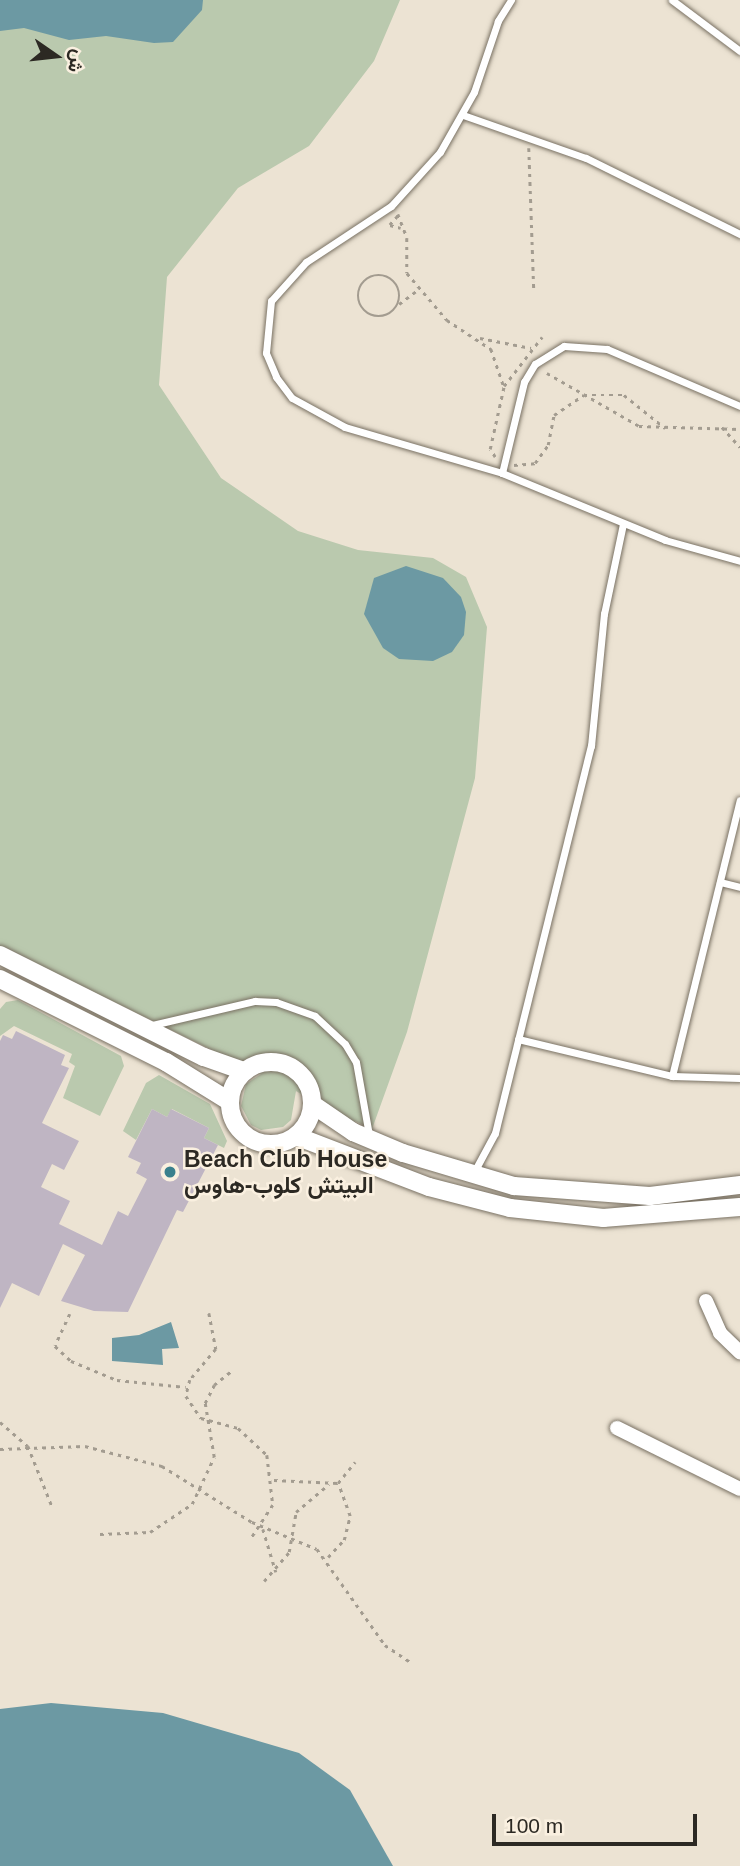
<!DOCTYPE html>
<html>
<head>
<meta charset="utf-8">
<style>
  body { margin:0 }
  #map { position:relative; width:740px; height:1866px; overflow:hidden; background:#ece3d3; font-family:Helvetica,Vazirmatn,sans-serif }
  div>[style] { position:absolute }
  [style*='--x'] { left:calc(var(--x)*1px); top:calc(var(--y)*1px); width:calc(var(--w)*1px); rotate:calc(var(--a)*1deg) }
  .green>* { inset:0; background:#bac9ae }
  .water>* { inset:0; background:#6c99a3 }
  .building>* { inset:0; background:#bfb5c3 }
  .path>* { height:2.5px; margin-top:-1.25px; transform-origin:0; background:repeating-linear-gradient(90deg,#a39c90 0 3.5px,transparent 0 8.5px) }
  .path>.ring { margin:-1.25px; padding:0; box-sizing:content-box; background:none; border:2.5px solid #a39c90; border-radius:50% }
  .roads { filter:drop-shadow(0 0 2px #797163) drop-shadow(0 0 2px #797163) }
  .service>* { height:7px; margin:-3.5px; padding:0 3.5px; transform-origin:3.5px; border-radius:3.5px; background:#fff }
  .minor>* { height:14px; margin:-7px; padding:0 7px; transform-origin:7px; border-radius:7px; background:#fff }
  .tertiary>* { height:18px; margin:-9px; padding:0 9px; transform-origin:9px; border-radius:9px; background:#fff }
  .tertiary>.ring { margin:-9px; padding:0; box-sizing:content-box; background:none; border:18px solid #fff; border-radius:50% }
  .dots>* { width:19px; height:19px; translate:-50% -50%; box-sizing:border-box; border:4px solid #faf0e0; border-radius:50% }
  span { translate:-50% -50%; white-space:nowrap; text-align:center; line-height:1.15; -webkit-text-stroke:5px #faf0e0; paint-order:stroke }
  .poi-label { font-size:23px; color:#2c2923; font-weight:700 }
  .left { translate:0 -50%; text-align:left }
  .north { position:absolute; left:21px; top:21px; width:70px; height:70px; -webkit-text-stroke:5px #faf0e0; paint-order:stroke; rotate:104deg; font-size:19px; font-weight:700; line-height:28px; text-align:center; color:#2c2923 }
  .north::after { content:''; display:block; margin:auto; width:24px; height:32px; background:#2c2923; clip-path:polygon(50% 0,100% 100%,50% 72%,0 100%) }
  .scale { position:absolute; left:492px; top:1814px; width:205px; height:32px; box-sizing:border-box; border:4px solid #2c2923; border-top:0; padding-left:9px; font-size:21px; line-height:24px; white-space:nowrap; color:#2c2923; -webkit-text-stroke:5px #faf0e0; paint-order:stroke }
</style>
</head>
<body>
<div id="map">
  <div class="green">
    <i style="clip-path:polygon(0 0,400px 0,374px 61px,309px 146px,238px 188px,167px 277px,159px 385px,221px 478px,298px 531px,358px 550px,433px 558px,466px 577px,487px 627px,475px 778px,407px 1032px,372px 1129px,355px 1121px,356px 1127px,296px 1091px,291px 1120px,283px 1127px,261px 1130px,251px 1125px,241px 1106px,246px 1084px,261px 1074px,0 946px)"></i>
    <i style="clip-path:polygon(18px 1000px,121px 1056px,124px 1066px,100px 1116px,63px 1098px,75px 1066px,69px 1062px,72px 1054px,14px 1026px,0 1036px,0 1009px,6px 1002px)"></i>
    <i style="clip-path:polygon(159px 1075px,210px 1104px,227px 1141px,224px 1148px,204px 1138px,209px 1128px,172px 1109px,167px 1117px,152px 1109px,136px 1140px,123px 1131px,146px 1083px)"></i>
  </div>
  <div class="water">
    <i style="clip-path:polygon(0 0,203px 0,202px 10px,173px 42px,154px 43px,106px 36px,69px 40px,24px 28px,0 31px)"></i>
    <i style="clip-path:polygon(406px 566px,443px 578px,461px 597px,466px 612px,464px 635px,452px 652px,433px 661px,399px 659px,383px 648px,364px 614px,374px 578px)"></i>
    <i style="clip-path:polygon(171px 1322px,179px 1348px,162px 1349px,163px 1365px,112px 1361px,112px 1338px,139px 1335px)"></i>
    <i style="clip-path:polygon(51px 1703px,163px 1713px,299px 1753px,350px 1790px,393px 1866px,0 1866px,0 1709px)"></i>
  </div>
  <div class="building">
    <i style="clip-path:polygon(16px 1031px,65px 1055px,61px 1065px,69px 1068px,42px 1123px,79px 1141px,64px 1170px,52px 1164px,41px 1187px,70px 1201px,59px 1224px,102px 1245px,118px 1211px,128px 1216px,147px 1179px,136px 1173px,141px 1163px,128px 1157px,152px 1109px,167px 1117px,171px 1109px,209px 1128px,204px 1138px,218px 1145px,183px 1212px,177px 1210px,128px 1312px,94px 1311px,61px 1301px,85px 1255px,63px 1244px,39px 1296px,12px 1283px,0 1308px,0 1041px,3px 1035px,12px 1039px)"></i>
  </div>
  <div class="path">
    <i style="--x:529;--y:148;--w:144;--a:88"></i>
    <i style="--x:398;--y:214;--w:26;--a:69"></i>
    <i style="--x:407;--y:238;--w:35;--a:90"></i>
    <i style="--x:407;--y:273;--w:62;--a:49.6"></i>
    <i style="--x:447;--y:320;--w:53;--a:33.4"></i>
    <i style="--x:491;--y:349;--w:39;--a:71"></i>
    <i style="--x:398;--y:216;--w:12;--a:132"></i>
    <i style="--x:390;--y:225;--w:11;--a:15"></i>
    <i class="ring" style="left:358px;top:275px;width:39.5px;height:39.5px"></i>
    <i style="--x:399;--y:304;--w:25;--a:-37"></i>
    <i style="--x:480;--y:338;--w:52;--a:11.1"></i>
    <i style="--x:547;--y:373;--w:106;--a:29.9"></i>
    <i style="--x:639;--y:426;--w:101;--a:1.7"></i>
    <i style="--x:722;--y:427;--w:27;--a:48"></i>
    <i style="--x:495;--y:457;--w:9;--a:-122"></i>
    <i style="--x:490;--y:449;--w:65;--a:-77.5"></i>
    <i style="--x:504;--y:386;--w:62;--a:-52.2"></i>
    <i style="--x:514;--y:465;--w:21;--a:-5"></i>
    <i style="--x:535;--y:463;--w:22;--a:-54"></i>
    <i style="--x:548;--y:445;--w:31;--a:-79"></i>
    <i style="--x:554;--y:415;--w:36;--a:-34"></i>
    <i style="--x:584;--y:395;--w:40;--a:0"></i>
    <i style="--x:624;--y:395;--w:53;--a:38.8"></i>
    <i style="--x:209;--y:1313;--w:37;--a:79"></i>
    <i style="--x:216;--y:1349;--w:40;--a:130"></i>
    <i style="--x:190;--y:1380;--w:16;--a:104"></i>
    <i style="--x:186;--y:1396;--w:27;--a:56"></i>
    <i style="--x:201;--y:1418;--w:38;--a:15"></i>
    <i style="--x:238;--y:1428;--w:40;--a:43"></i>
    <i style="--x:267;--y:1455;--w:50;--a:83.2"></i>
    <i style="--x:273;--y:1505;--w:42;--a:123.3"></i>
    <i style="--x:70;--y:1314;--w:35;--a:115"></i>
    <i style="--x:55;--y:1346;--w:22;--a:43"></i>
    <i style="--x:71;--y:1361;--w:50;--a:22.4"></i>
    <i style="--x:117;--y:1380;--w:69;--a:5.8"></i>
    <i style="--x:0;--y:1422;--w:37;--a:41"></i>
    <i style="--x:28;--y:1446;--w:65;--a:68.2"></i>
    <i style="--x:0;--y:1449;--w:85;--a:-2"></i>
    <i style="--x:85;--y:1446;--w:80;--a:14.6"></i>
    <i style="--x:162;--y:1466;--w:106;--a:31.9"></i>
    <i style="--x:252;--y:1522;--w:70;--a:22.6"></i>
    <i style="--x:317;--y:1549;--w:118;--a:54.7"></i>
    <i style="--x:385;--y:1645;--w:32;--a:34"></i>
    <i style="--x:274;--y:1480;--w:64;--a:2.7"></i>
    <i style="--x:338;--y:1483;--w:27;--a:-51"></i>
    <i style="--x:263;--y:1529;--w:45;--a:73.2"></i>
    <i style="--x:100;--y:1534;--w:50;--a:-2.3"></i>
    <i style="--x:150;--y:1532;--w:50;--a:-33.7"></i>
    <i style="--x:192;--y:1504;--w:52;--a:-64.9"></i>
    <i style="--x:214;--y:1457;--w:55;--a:-99.5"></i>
    <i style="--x:205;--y:1403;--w:20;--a:-63"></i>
    <i style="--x:214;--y:1385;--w:21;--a:-39"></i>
    <i style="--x:328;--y:1557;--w:23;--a:-47"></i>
    <i style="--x:344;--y:1540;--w:25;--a:-76"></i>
    <i style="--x:350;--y:1516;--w:35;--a:-110"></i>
    <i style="--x:264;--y:1581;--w:38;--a:-49"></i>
    <i style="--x:289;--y:1552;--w:41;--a:-80.1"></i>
    <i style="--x:296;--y:1512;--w:43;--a:-40.3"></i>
  </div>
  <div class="roads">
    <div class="service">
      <i style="--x:511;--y:0;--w:25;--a:122"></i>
      <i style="--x:498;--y:21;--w:75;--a:108.7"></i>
      <i style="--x:474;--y:92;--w:69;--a:119.5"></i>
      <i style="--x:440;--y:152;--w:73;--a:132.2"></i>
      <i style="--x:391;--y:206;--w:102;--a:146.6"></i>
      <i style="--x:306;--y:262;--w:52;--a:131.9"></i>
      <i style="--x:271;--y:301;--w:52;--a:95.5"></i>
      <i style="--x:266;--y:353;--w:26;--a:67"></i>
      <i style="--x:276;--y:377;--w:26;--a:53"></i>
      <i style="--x:292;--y:398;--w:60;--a:28.7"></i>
      <i style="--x:345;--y:427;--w:164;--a:16.3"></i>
      <i style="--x:502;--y:473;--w:176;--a:22.3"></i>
      <i style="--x:665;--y:540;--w:78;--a:15.6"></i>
      <i style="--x:672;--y:0;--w:85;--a:36.9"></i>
      <i style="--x:463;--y:115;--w:130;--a:19.3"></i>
      <i style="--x:586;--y:158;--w:172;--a:26.3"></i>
      <i style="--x:502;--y:473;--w:94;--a:-76.4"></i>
      <i style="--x:524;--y:382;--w:21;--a:-59"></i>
      <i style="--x:535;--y:364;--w:34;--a:-32"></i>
      <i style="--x:564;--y:346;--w:43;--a:4"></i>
      <i style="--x:607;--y:349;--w:145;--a:23.2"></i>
      <i style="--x:720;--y:882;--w:21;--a:14"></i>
      <i style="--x:148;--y:1026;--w:110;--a:-13.2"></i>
      <i style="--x:255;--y:1001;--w:21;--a:3"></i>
      <i style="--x:276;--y:1002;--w:41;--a:19.7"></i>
      <i style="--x:315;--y:1016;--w:41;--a:43"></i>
      <i style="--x:345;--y:1044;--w:21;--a:59"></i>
      <i style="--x:356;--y:1062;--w:74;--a:79.9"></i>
      <i style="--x:518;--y:1039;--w:158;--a:13.5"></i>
      <i style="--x:672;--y:1076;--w:68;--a:1.7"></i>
      <i style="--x:672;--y:1076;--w:284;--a:-76.2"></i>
      <i style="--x:474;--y:1172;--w:44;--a:-61.7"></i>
      <i style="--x:495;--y:1133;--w:399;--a:-76.1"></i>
      <i style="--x:591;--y:746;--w:133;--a:-84.4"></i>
      <i style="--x:604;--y:614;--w:92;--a:-78.1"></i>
    </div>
    <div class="minor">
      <i style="--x:706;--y:1301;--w:35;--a:66"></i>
      <i style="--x:720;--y:1333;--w:28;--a:44"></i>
      <i style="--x:617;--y:1428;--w:137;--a:26.4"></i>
    </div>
    <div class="tertiary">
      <i style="--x:0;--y:955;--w:228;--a:26.6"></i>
      <i style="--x:204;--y:1057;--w:42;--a:19.3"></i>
      <i style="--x:0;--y:979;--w:186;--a:26.6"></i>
      <i style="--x:166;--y:1062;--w:74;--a:31.8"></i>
      <i class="ring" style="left:230px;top:1062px;width:64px;height:64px"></i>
      <i style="--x:312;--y:1104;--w:50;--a:34.3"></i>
      <i style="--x:353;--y:1132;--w:54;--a:22.8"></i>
      <i style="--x:403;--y:1153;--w:116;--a:16.6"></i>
      <i style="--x:514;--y:1186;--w:136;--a:4.2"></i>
      <i style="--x:650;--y:1196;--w:91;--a:-7"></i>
      <i style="--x:296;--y:1136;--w:142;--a:21"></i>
      <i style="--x:429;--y:1187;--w:84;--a:14.5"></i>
      <i style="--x:510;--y:1208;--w:94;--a:6.1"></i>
      <i style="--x:603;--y:1218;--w:137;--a:-4.6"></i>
    </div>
  </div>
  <div class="dots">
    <i style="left:170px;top:1172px;background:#3a808d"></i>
  </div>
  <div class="poi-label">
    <span class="left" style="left:184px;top:1172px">Beach Club House<br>البيتش كلوب-هاوس</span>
  </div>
  <div class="north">ش</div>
  <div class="scale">100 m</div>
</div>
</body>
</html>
